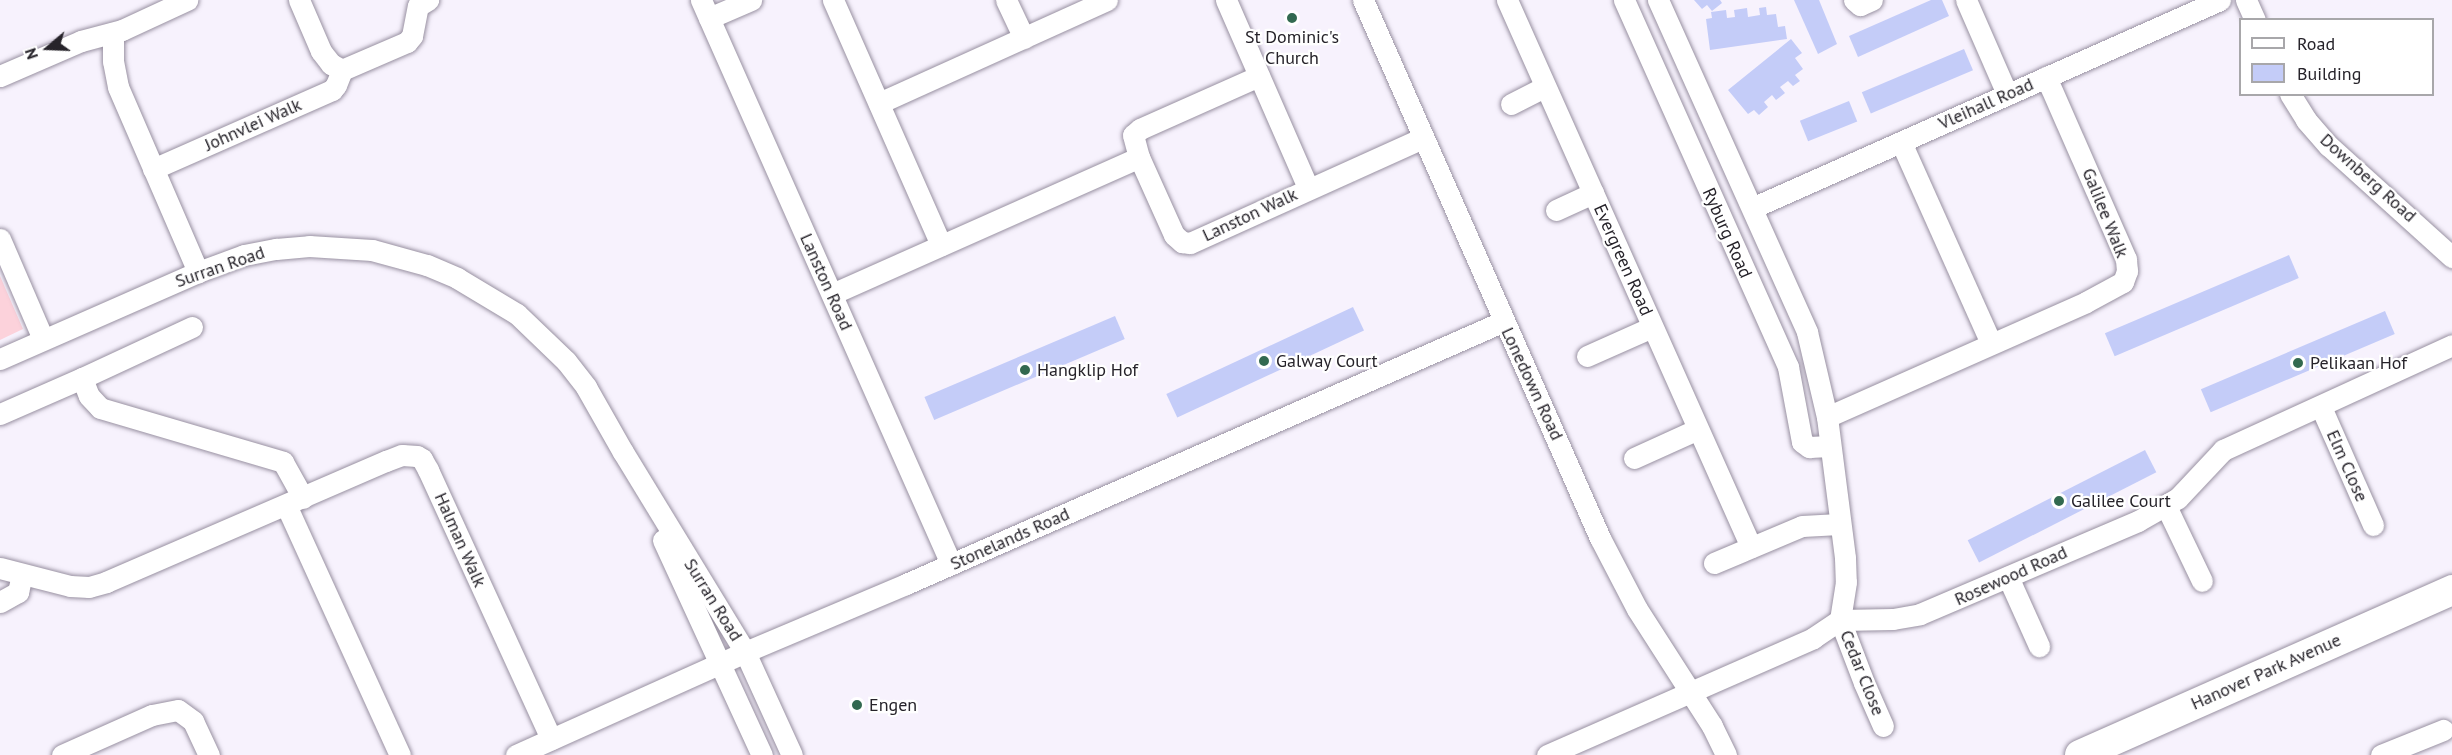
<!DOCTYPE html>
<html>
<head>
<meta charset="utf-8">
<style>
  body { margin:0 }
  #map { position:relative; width:2452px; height:755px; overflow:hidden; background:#f7f2fd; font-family:"PT Sans",sans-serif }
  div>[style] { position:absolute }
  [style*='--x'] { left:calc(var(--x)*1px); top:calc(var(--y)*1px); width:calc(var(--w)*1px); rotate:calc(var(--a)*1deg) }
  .green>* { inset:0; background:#fcd2db }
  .building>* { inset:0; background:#c4ccf8; transform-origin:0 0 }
  .roads { filter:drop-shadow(0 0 2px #9890a1) drop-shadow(0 0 2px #9890a1) }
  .street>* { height:21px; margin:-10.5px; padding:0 10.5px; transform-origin:10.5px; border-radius:10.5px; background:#fff }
  .secondary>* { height:30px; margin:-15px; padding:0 15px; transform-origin:15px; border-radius:15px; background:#fff }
  .dots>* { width:16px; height:16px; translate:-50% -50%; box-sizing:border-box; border:3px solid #fff; border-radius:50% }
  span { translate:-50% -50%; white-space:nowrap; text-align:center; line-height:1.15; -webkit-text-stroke:4.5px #fff; paint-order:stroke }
  .poi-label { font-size:18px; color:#26232a }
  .left { translate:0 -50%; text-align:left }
  .street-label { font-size:18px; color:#26232a }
  .legend { position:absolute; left:2239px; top:18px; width:195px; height:78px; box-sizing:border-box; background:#fff; border:2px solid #a8a7aa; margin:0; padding:8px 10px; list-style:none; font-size:18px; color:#26232a }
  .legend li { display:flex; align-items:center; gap:12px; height:30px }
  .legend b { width:30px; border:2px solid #a8a7aa }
  .north { position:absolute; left:18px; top:18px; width:60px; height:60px; -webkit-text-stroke:4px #fff; paint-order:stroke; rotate:251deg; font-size:16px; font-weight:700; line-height:24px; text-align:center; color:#26232a }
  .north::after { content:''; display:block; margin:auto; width:21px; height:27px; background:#26232a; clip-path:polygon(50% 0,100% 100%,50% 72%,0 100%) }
</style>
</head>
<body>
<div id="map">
  <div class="green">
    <i style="clip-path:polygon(0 276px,23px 329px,0 340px)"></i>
  </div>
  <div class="building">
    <i style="clip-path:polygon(1694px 0,1720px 0,1722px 3px,1712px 11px,1707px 5px,1702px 9px)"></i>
    <i style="clip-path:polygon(1794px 0,1819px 0,1837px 44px,1818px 54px)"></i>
    <i style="clip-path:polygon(1931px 0,1942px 0,1949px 16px,1858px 57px,1849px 36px)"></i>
    <i style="clip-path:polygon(1766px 7px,1767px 15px,1776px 14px,1778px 27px,1785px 26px,1787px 39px,1710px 50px,1706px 19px,1712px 18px,1711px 12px,1726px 10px,1727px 18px,1735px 17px,1734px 10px,1747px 8px,1748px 17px,1760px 15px,1759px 8px)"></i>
    <i style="clip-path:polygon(1791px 39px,1802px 53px,1795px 58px,1803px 69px,1795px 75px,1800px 81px,1793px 86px,1788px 81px,1780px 87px,1785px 93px,1776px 100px,1772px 95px,1764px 102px,1768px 107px,1759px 115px,1754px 110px,1748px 114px,1728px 90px)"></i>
    <i style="left:1964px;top:49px;width:23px;height:111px;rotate:67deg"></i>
    <i style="left:1849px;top:101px;width:22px;height:53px;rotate:68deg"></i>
    <i style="left:2289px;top:255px;width:25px;height:200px;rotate:67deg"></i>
    <i style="left:1353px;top:307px;width:26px;height:206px;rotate:65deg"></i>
    <i style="left:2385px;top:311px;width:25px;height:200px;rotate:67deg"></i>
    <i style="left:1115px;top:316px;width:25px;height:207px;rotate:67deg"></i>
    <i style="left:2145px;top:450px;width:25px;height:199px;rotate:63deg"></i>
  </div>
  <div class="roads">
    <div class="street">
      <i style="--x:701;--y:0;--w:617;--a:66.09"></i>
      <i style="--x:833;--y:0;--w:268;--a:66.2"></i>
      <i style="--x:1006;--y:0;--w:42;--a:64.7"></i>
      <i style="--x:1226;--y:0;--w:205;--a:66.4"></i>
      <i style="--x:1363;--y:0;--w:588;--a:66.23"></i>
      <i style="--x:1600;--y:538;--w:80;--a:62.5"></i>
      <i style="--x:1637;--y:609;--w:139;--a:57.3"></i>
      <i style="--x:1712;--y:726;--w:32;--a:64"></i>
      <i style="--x:1507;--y:0;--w:599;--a:65.96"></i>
      <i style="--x:1624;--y:0;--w:402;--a:65.9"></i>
      <i style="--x:1788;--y:367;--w:76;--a:79.4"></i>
      <i style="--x:1802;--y:442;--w:9;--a:36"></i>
      <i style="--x:1809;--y:447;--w:21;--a:-3"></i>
      <i style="--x:1658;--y:0;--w:364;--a:65.8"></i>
      <i style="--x:1807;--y:332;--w:87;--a:76.8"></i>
      <i style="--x:1827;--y:417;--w:142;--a:82.7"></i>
      <i style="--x:1845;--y:558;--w:24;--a:88"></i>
      <i style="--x:1846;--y:582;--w:38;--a:99"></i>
      <i style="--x:1840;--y:620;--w:67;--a:69.1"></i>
      <i style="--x:1864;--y:683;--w:47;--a:66.2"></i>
      <i style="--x:1854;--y:0;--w:8;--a:40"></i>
      <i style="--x:1860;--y:5;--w:13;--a:-23"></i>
      <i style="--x:1966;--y:0;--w:103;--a:66.4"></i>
      <i style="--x:2246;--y:0;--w:22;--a:66"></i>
      <i style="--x:709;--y:18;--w:46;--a:-23.2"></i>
      <i style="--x:113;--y:33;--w:28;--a:90"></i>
      <i style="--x:113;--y:61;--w:26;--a:79"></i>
      <i style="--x:118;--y:87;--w:202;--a:66.6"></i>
      <i style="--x:342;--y:70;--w:71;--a:-23.3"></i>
      <i style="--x:407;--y:42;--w:8;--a:-50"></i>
      <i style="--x:412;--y:36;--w:31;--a:-79"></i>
      <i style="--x:418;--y:6;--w:12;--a:-31"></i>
      <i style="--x:0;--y:76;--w:88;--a:-23.4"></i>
      <i style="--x:81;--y:41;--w:42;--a:-15"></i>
      <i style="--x:122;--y:30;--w:72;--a:-24.8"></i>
      <i style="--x:1259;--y:76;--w:130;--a:156"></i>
      <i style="--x:1140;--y:129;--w:9;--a:139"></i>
      <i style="--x:1133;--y:135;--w:23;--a:75"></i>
      <i style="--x:1139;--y:157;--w:85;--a:65.8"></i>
      <i style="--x:1174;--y:235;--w:11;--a:41"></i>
      <i style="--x:1182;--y:242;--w:8;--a:7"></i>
      <i style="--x:1190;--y:243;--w:256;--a:-24.3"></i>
      <i style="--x:2290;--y:94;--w:31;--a:58"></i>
      <i style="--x:2306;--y:120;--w:35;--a:49"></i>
      <i style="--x:2329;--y:146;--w:166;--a:42.1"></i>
      <i style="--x:879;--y:103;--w:250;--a:-24.3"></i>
      <i style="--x:1511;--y:104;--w:38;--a:-27"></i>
      <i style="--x:1901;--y:142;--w:220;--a:65.9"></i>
      <i style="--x:153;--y:169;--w:196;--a:-23.8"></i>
      <i style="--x:332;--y:90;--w:6;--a:-51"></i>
      <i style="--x:336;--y:85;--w:16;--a:-68"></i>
      <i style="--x:342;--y:70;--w:13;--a:-151"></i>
      <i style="--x:331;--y:64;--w:16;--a:-128"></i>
      <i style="--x:321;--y:51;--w:56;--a:-113.3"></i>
      <i style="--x:1752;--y:208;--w:512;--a:-23.96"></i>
      <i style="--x:1556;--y:210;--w:41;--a:-24.7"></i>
      <i style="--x:0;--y:239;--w:109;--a:66.7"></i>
      <i style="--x:832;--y:294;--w:336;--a:-24"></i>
      <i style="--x:192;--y:327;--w:121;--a:155.1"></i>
      <i style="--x:82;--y:378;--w:19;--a:69"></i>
      <i style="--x:89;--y:396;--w:16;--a:47"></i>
      <i style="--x:100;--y:408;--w:191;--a:16.4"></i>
      <i style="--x:283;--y:462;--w:41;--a:60.9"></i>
      <i style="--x:1587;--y:356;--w:71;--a:-24"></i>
      <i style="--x:0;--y:359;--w:216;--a:-23.7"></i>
      <i style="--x:198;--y:272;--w:49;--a:-20.3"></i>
      <i style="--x:244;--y:255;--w:33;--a:-11"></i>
      <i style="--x:276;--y:249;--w:33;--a:-5"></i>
      <i style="--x:309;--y:246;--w:63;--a:3.6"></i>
      <i style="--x:372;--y:250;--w:57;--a:15.3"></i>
      <i style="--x:427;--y:265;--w:33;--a:23"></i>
      <i style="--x:457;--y:278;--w:70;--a:31"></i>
      <i style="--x:517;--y:314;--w:68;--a:43.8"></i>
      <i style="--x:566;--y:361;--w:33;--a:52"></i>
      <i style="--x:586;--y:387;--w:75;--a:60.4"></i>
      <i style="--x:623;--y:452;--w:234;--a:58.6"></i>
      <i style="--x:745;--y:652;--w:113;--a:65.5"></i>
      <i style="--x:2321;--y:407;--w:129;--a:66.2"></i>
      <i style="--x:0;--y:414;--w:90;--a:-23.7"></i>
      <i style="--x:1827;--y:417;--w:283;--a:-23.9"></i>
      <i style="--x:2086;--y:302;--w:42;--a:-28.4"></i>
      <i style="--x:2123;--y:282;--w:12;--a:-70"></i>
      <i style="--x:2127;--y:271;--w:12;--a:-95"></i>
      <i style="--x:2126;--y:259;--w:199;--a:-113.7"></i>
      <i style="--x:1634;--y:458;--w:70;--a:-24.4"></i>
      <i style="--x:286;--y:505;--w:275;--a:65.5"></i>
      <i style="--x:2166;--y:506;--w:83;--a:64.4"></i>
      <i style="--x:663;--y:540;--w:237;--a:65.3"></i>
      <i style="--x:1714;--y:563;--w:95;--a:-22.8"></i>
      <i style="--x:1802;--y:526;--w:37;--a:-3"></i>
      <i style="--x:0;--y:568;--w:72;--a:14.4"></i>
      <i style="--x:70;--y:586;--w:19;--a:3"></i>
      <i style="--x:89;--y:587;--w:18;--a:-16"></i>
      <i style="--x:106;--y:582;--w:305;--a:-23.4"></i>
      <i style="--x:386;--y:461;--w:17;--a:-21"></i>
      <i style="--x:402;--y:455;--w:15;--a:4"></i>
      <i style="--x:417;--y:456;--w:6;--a:31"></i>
      <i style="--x:422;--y:459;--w:13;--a:61"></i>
      <i style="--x:428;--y:470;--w:296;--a:65.4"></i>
      <i style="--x:2008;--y:577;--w:76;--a:65.8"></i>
      <i style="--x:0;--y:602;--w:21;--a:-29"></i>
      <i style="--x:18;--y:592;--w:18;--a:-77"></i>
      <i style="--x:62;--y:755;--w:98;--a:-24"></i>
      <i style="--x:152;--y:715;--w:26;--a:-11"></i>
      <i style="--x:178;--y:710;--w:19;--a:36"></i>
      <i style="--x:193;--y:721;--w:38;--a:65"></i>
      <i style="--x:516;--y:755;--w:251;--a:-24.2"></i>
      <i style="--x:745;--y:652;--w:175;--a:-22.9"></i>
      <i style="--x:906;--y:584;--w:653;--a:-23.74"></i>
      <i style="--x:1547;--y:755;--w:291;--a:-23.7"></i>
      <i style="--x:1813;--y:638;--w:32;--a:-34"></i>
      <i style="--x:1840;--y:620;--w:53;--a:-1.1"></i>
      <i style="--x:1893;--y:619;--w:27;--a:-10"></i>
      <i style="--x:1920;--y:614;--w:237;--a:-23.1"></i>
      <i style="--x:2138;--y:521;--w:46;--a:-29.9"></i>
      <i style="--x:2178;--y:498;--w:66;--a:-46.8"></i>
      <i style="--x:2223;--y:450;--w:252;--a:-24.6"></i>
      <i style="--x:2381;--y:755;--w:67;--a:-22"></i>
    </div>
    <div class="secondary">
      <i style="--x:2080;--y:755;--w:407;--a:-23.9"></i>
    </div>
  </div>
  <div class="dots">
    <i style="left:1292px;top:18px;background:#326950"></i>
    <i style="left:1264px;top:361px;background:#326950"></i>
    <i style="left:2298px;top:363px;background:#326950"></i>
    <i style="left:1025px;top:370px;background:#326950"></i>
    <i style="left:2059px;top:501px;background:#326950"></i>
    <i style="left:857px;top:705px;background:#326950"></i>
  </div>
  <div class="poi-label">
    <span style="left:1292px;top:48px">St Dominic's<br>Church</span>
    <span class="left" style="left:1276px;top:361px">Galway Court</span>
    <span class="left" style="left:2310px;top:363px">Pelikaan Hof</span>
    <span class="left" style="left:1037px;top:370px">Hangklip Hof</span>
    <span class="left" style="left:2071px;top:501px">Galilee Court</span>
    <span class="left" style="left:869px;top:705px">Engen</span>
  </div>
  <div class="street-label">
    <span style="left:1986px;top:104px;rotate:-24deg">Vleihall Road</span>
    <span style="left:253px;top:125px;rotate:-24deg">Johnvlei Walk</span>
    <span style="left:2368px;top:178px;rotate:42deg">Downberg Road</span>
    <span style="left:2105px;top:213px;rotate:68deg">Galilee Walk</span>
    <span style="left:1250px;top:215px;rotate:-25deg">Lanston Walk</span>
    <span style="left:1727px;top:233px;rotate:66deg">Ryburg Road</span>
    <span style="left:1623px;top:260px;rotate:66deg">Evergreen Road</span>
    <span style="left:220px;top:267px;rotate:-19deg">Surran Road</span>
    <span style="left:826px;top:282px;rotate:66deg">Lanston Road</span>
    <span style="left:1532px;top:384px;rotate:65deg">Lonedown Road</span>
    <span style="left:2347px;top:466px;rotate:66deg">Elm Close</span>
    <span style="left:1010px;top:539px;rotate:-24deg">Stonelands Road</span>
    <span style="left:460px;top:540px;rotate:66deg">Halman Walk</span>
    <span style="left:2011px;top:576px;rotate:-24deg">Rosewood Road</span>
    <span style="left:713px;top:600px;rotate:58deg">Surran Road</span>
    <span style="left:2266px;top:672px;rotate:-24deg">Hanover Park Avenue</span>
    <span style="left:1862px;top:673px;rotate:68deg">Cedar Close</span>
  </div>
  <ul class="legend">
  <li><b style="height:8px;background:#fff"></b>Road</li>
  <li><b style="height:16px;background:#c4ccf8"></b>Building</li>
  </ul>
  <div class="north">N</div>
</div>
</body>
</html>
